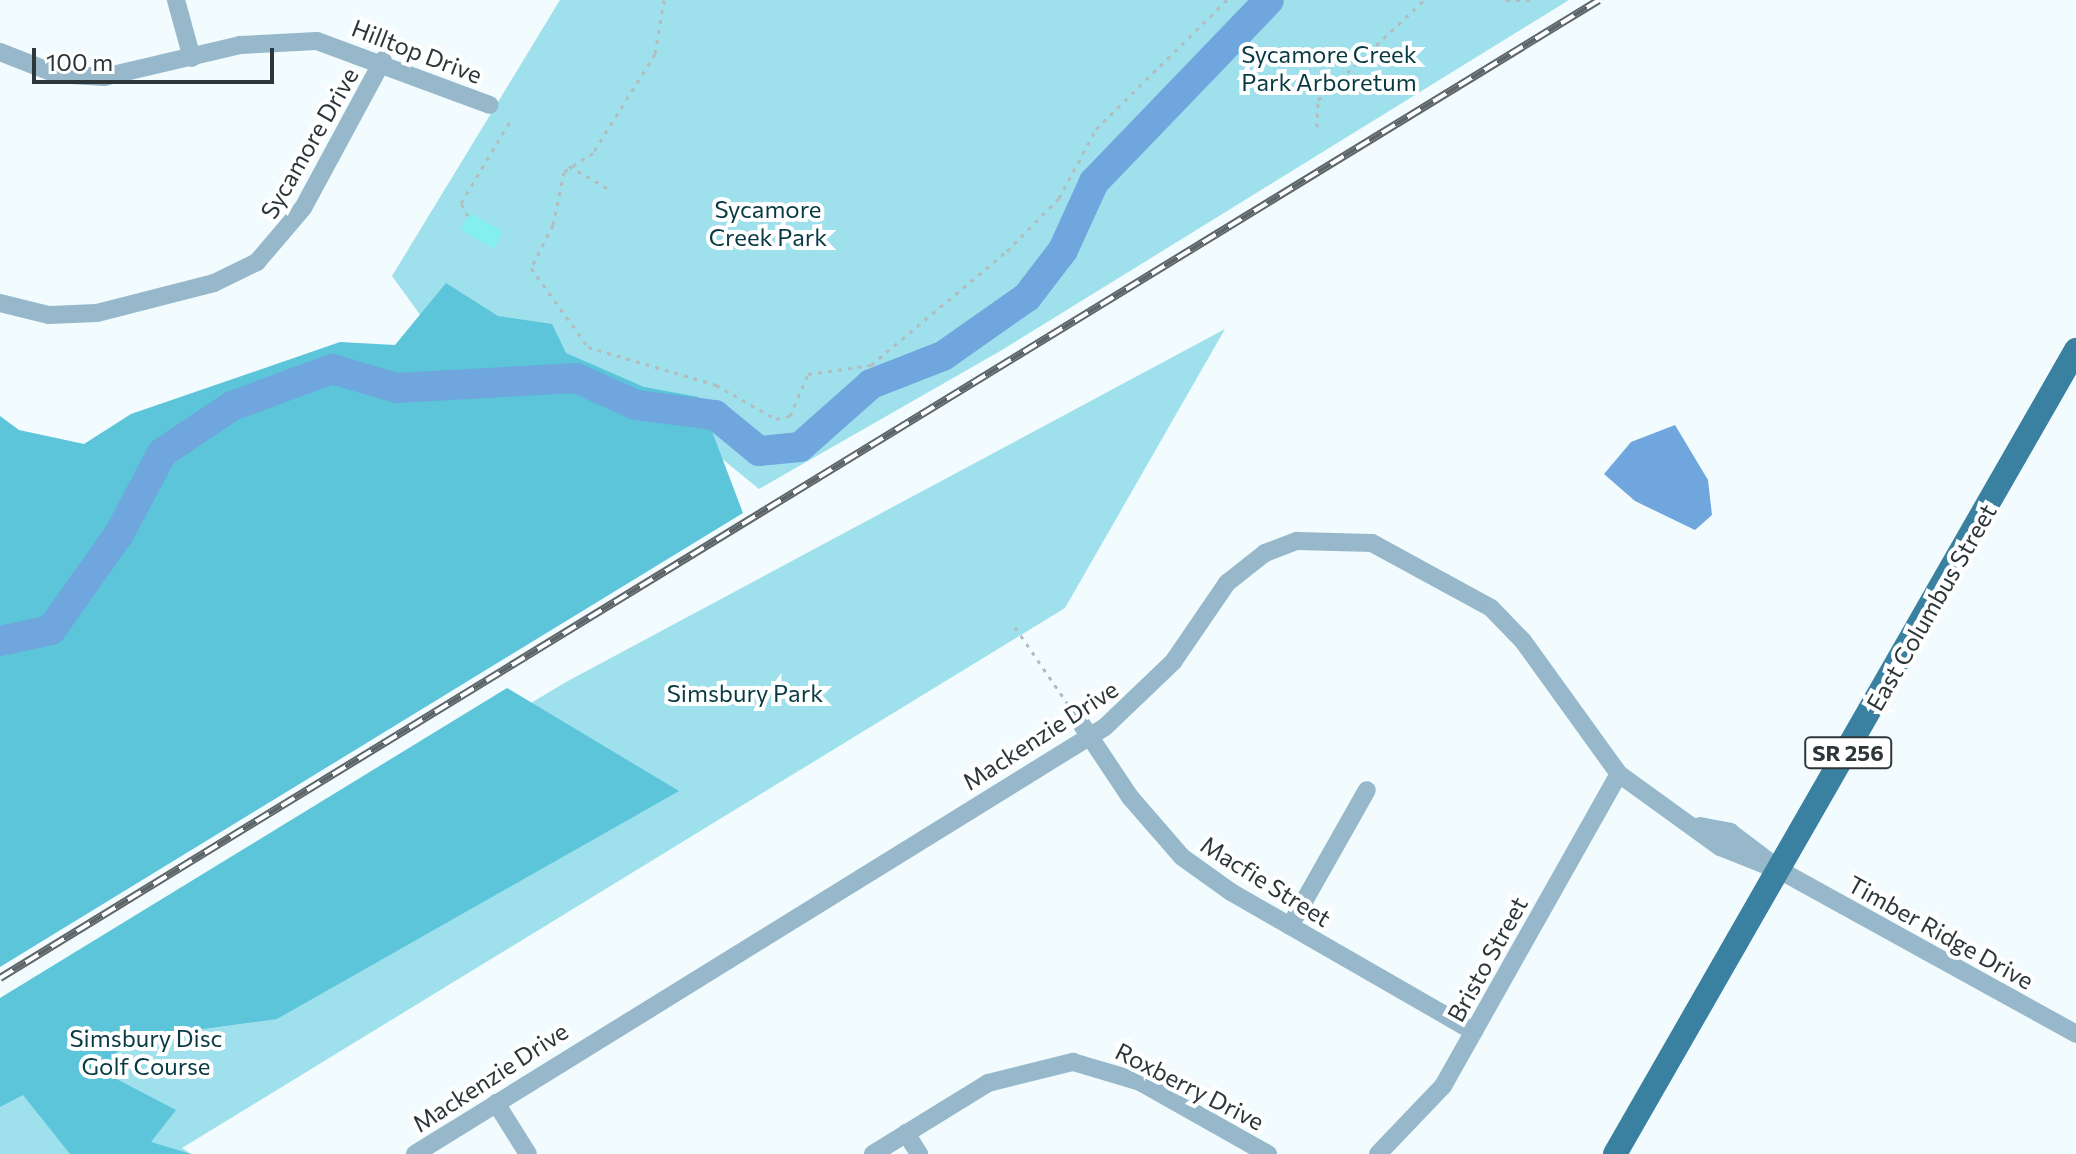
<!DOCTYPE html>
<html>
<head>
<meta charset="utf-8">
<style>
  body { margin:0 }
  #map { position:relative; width:2076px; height:1154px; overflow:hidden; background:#f2fbfd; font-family:Commissioner,sans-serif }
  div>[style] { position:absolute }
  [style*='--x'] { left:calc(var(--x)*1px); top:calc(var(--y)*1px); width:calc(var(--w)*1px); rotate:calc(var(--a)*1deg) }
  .green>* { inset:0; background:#9fe0ed }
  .forest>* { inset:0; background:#5cc5d9 }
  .water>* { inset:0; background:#6ea6dd }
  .river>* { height:30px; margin:-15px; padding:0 15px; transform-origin:15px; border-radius:15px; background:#6ea6dd }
  .building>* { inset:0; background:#84f0ed; transform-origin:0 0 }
  .path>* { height:3px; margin-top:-1.5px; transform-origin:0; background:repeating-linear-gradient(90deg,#b3bcbe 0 4px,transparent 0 10px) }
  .minor>* { height:18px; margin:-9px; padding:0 9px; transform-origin:9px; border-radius:9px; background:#96b8ca }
  .major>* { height:24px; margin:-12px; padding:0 12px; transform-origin:12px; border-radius:12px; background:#3a80a0 }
  .rail>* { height:8px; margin-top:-4px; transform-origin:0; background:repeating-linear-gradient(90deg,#fff 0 15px,#5d6668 0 30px); box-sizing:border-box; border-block:2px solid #5d6668 }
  span { translate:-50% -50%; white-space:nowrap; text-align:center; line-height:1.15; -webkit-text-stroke:8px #fff; paint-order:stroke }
  .shield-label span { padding:2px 6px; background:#fff; border:2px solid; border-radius:6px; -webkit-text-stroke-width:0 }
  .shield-label { font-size:22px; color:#2d3638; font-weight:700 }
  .street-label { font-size:24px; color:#2d3638 }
  .park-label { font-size:24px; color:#073a43 }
  .scale { position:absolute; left:32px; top:48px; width:242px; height:36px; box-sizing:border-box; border:4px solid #2d3638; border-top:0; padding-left:10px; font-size:24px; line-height:28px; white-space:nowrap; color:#2d3638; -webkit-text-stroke:6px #fff; paint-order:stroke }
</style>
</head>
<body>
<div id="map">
  <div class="green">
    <i style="clip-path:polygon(560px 0,1569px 0,1002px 350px,759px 489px,688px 431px,487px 407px,392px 276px)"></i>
    <i style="clip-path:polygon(1225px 329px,1065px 608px,182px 1148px,191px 1154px,0 1154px,0 1022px,566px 682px)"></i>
  </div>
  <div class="forest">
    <i style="clip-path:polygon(446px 283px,498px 316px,552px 324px,566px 353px,644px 387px,699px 397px,743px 513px,0 967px,0 416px,19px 430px,84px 444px,131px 414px,340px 342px,395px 345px)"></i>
    <i style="clip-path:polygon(507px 688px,679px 791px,277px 1019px,123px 1040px,107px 1074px,176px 1110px,151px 1142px,191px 1154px,70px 1154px,23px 1095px,0 1107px,0 998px)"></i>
  </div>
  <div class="water">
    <i style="clip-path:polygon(1675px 425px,1708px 480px,1712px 515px,1695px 530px,1635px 501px,1604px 474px,1631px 442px)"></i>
  </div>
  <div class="river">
    <i style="--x:0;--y:641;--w:52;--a:-12.2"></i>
    <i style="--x:51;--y:630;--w:118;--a:-54.7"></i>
    <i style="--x:119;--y:534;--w:92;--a:-62"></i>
    <i style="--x:162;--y:453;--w:84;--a:-33.9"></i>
    <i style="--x:232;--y:406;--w:107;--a:-20.3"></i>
    <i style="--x:332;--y:369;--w:68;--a:16.3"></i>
    <i style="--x:397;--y:388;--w:179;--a:-3.2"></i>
    <i style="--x:576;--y:378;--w:66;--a:24.2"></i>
    <i style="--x:636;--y:405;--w:80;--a:7.2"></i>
    <i style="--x:715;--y:415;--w:57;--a:39.3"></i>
    <i style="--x:759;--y:451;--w:41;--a:-5.6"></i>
    <i style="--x:800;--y:447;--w:95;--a:-41.6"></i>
    <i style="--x:871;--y:384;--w:77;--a:-21.3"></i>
    <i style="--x:943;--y:356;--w:103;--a:-35.1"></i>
    <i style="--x:1027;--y:297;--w:59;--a:-52.5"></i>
    <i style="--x:1063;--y:250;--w:75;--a:-65.5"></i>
    <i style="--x:1094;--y:182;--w:252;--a:-46.1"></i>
  </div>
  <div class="building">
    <i style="left:470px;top:213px;width:38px;height:19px;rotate:30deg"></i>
  </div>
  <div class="path">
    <i style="--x:664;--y:0;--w:55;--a:99.5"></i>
    <i style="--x:655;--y:54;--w:117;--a:122.1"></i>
    <i style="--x:593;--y:153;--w:35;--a:147"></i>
    <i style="--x:564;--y:172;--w:54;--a:101.7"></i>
    <i style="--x:553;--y:225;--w:48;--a:117.1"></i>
    <i style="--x:531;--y:268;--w:97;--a:54.2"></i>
    <i style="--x:588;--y:347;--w:134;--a:16.5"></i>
    <i style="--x:716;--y:385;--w:69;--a:29.5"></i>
    <i style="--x:776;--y:419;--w:14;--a:-12"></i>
    <i style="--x:790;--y:416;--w:46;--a:-66.8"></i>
    <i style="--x:808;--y:374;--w:64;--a:-8.1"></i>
    <i style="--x:871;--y:365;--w:177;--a:-40"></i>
    <i style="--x:1007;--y:251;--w:74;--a:-45.5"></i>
    <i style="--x:1059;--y:198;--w:78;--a:-61.8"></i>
    <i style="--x:1096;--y:129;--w:184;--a:-44.6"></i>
    <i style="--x:1506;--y:0;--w:24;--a:0"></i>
    <i style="--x:1317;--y:127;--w:27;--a:-88"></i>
    <i style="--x:1318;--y:100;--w:146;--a:-43.3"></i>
    <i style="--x:569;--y:166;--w:44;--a:30.1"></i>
    <i style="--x:468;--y:216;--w:15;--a:-118"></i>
    <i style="--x:461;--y:203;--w:99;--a:-59"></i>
    <i style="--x:1015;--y:627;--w:96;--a:55.6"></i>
  </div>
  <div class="minor">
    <i style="--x:176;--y:0;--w:60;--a:74.6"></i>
    <i style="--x:0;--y:52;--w:60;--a:21.4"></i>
    <i style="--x:56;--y:74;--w:48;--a:3.6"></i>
    <i style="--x:104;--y:77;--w:140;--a:-13.2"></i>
    <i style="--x:240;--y:45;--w:77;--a:-3"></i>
    <i style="--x:317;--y:41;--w:184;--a:20.3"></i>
    <i style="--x:0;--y:303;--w:50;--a:13.8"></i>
    <i style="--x:49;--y:315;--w:48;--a:-2.4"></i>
    <i style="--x:97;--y:313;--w:121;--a:-14.4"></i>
    <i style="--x:214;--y:283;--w:48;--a:-26"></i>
    <i style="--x:257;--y:262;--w:71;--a:-49.6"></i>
    <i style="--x:303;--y:208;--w:168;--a:-61.6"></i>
    <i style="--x:1078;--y:719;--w:94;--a:56.3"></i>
    <i style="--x:1130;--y:797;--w:79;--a:49.1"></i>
    <i style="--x:1182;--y:857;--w:60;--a:35.5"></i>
    <i style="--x:1231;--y:892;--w:280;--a:29.9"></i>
    <i style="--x:1700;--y:826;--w:31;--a:11"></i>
    <i style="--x:1730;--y:832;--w:66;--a:37"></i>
    <i style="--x:1783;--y:872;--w:335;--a:28.9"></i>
    <i style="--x:1290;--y:926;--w:156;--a:-60.5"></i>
    <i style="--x:496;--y:1103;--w:60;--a:57.9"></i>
    <i style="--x:906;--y:1133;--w:25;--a:58"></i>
    <i style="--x:415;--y:1154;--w:811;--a:-31.75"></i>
    <i style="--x:1105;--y:727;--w:94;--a:-43.7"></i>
    <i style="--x:1173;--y:662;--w:96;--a:-55.6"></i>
    <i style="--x:1227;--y:583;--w:48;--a:-38.3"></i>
    <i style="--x:1265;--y:553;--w:34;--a:-21"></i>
    <i style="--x:1297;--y:541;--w:75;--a:1.5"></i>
    <i style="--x:1372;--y:543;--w:136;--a:28.6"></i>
    <i style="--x:1491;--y:608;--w:46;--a:45.9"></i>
    <i style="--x:1523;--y:641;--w:164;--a:54.2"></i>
    <i style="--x:1619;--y:774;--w:125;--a:35.9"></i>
    <i style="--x:1720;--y:847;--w:68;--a:21.6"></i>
    <i style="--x:873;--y:1154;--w:135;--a:-31.7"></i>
    <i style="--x:988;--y:1083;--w:88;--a:-13.9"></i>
    <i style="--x:1073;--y:1062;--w:70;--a:16.6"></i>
    <i style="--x:1140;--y:1082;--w:147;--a:29.4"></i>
    <i style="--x:1378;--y:1154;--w:94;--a:-46.3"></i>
    <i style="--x:1443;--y:1086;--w:358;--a:-60.6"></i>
  </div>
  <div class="major">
    <i style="--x:1615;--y:1154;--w:927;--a:-60.17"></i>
  </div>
  <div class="rail">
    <i style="--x:0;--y:978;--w:1874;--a:-31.45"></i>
  </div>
  <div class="shield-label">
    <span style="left:1848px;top:753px">SR 256</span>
  </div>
  <div class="street-label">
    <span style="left:417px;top:51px;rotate:21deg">Hilltop Drive</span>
    <span style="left:309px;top:143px;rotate:-60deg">Sycamore Drive</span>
    <span style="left:1931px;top:607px;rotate:-60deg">East Columbus Street</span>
    <span style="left:1040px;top:735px;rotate:-33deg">Mackenzie Drive</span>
    <span style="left:1266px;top:881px;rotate:32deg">Macfie Street</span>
    <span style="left:1941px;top:932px;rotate:29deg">Timber Ridge Drive</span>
    <span style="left:1487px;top:959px;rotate:-61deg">Bristo Street</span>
    <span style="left:490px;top:1077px;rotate:-33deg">Mackenzie Drive</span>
    <span style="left:1190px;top:1086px;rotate:27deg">Roxberry Drive</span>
  </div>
  <div class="park-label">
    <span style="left:1329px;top:68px">Sycamore Creek<br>Park Arboretum</span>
    <span style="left:768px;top:223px">Sycamore<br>Creek Park</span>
    <span style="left:745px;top:693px">Simsbury Park</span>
    <span style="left:146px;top:1052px">Simsbury Disc<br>Golf Course</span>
  </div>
  <div class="scale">100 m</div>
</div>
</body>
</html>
